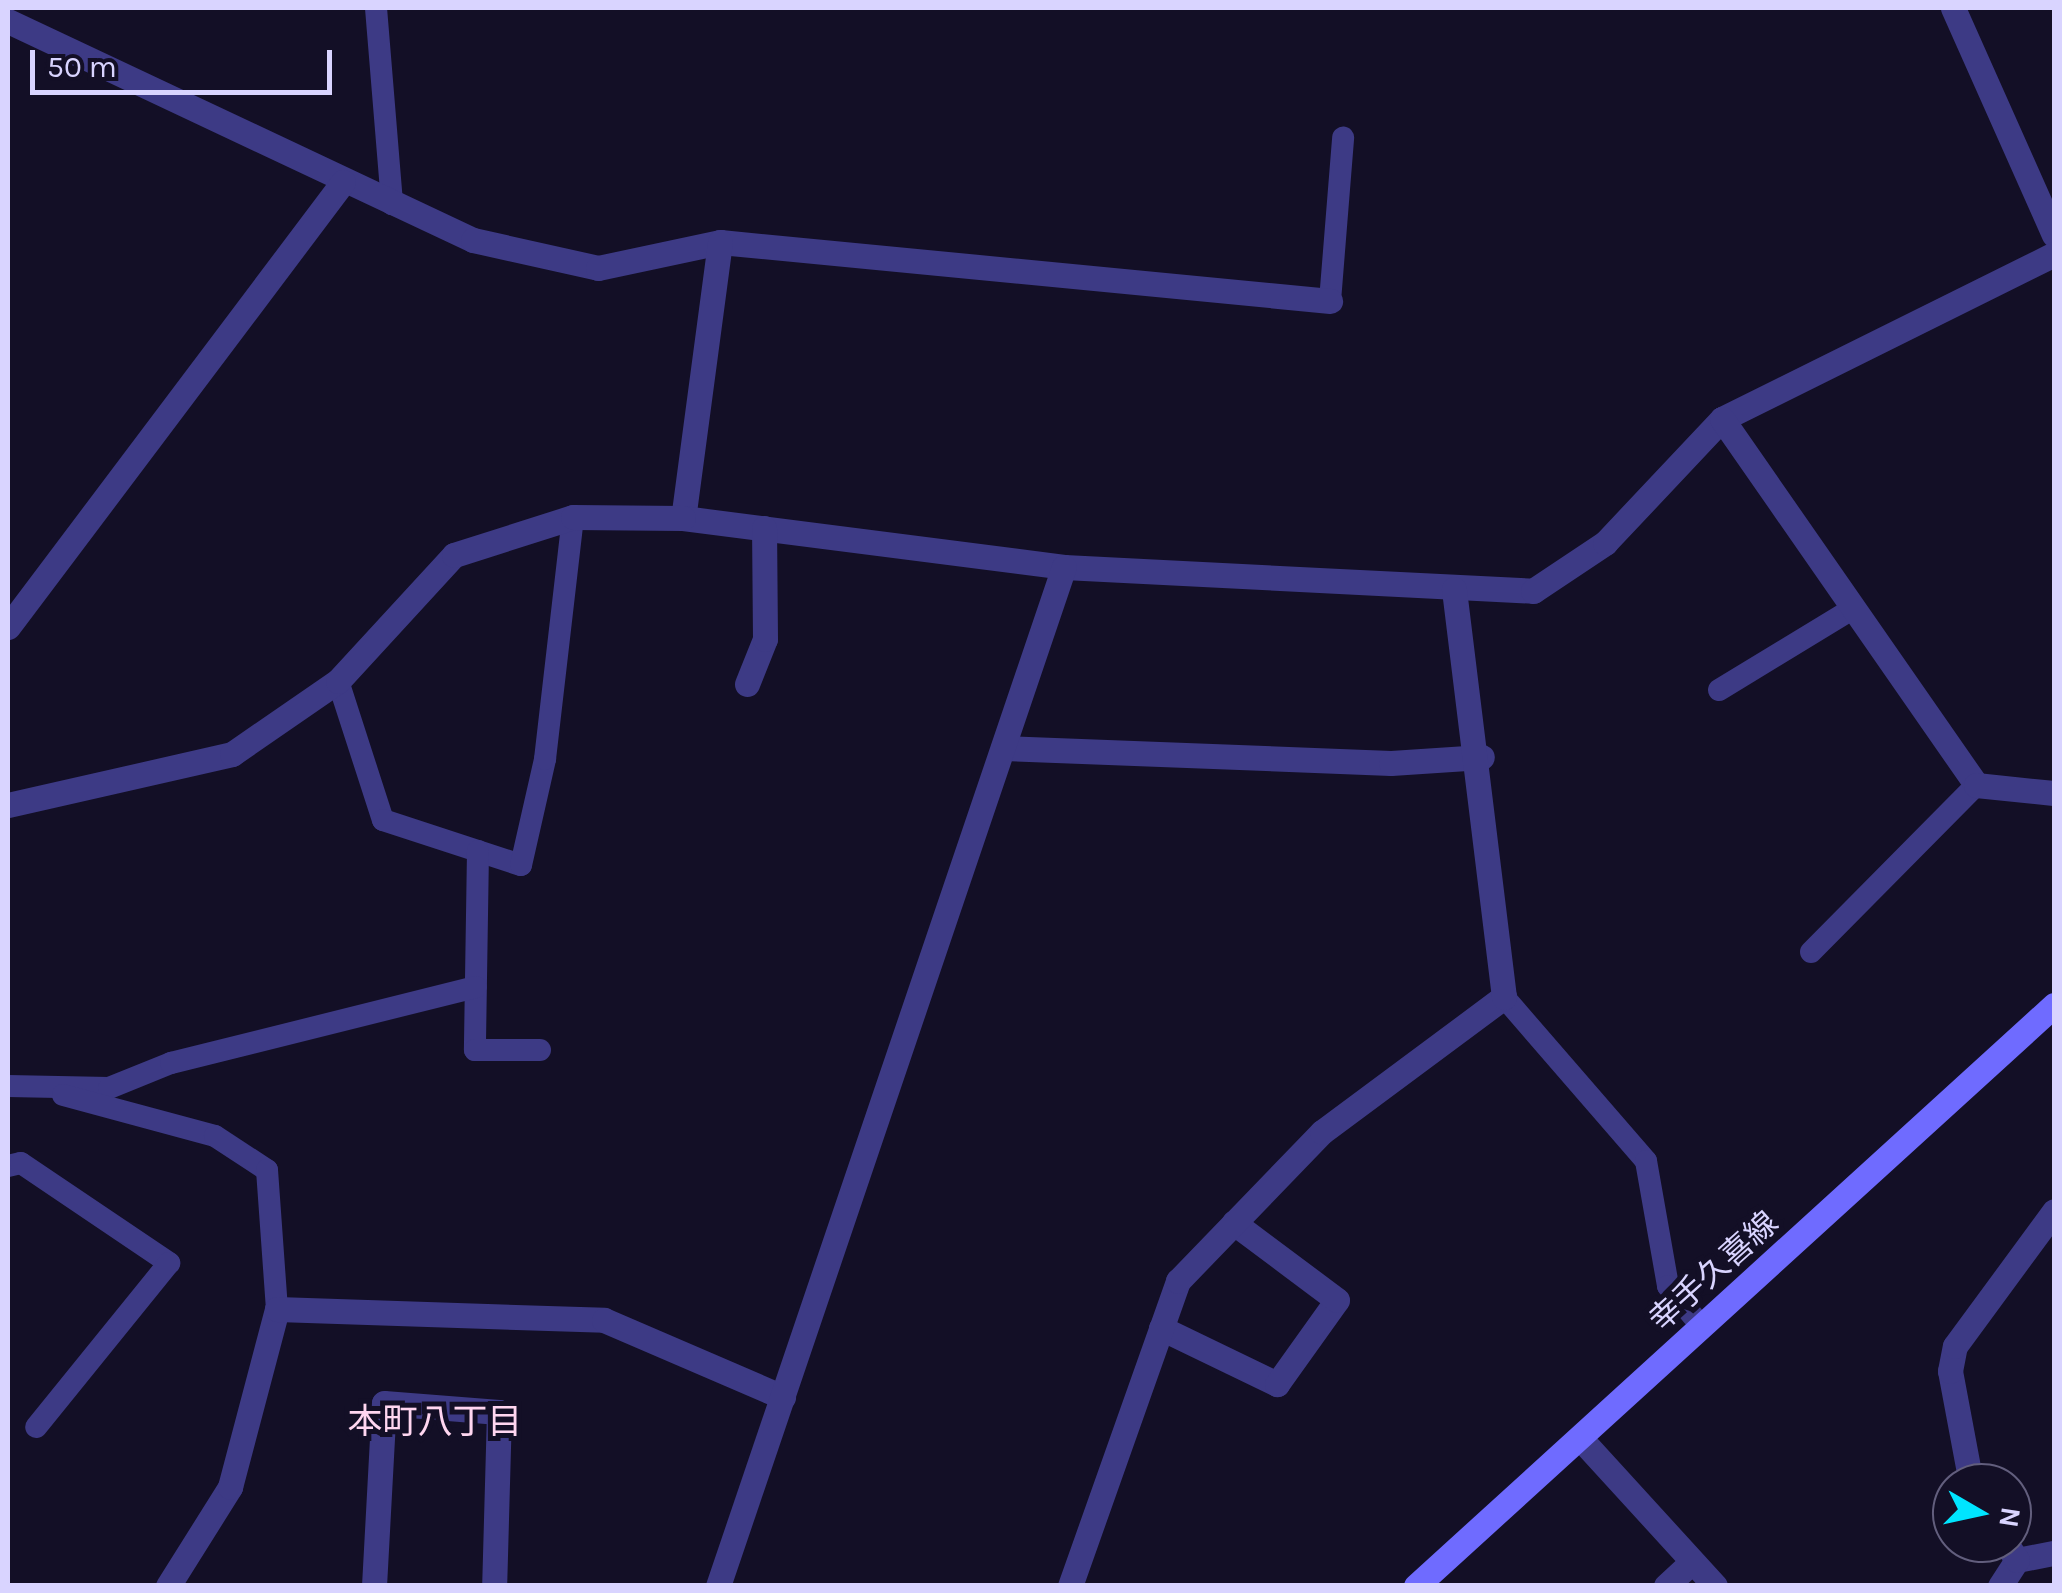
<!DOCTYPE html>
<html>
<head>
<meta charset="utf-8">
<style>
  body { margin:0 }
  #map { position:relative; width:2062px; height:1593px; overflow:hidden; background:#130f26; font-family:Karla,"Noto Sans JP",sans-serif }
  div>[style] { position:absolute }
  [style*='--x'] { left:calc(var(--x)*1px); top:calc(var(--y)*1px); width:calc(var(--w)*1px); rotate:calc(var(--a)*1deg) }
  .service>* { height:22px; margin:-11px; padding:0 11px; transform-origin:11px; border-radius:11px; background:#3d3a85 }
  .minor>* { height:25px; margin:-12.5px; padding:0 12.5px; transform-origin:12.5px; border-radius:12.5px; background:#3d3a85 }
  .tertiary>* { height:25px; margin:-12.5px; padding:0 12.5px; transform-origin:12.5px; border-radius:12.5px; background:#3d3a85 }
  .secondary>* { height:25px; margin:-12.5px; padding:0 12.5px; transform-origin:12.5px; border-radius:12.5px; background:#6f6bff }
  span { translate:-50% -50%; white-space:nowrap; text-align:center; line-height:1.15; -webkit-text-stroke:10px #130f26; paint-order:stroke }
  .street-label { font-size:32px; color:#d9d4ff }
  .neighbourhood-label { font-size:35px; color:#ffd6f0 }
  .frame { position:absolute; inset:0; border:10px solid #d9d4ff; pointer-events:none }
  .north { position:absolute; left:1932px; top:1463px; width:100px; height:100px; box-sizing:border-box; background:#130f26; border:2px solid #625e7d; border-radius:50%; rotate:99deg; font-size:28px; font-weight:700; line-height:40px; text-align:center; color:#d9d4ff }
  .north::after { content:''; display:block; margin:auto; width:35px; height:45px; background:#00e5ff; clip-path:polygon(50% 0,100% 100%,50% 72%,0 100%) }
  .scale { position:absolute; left:30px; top:50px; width:302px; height:45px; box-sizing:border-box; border:5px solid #d9d4ff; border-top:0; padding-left:12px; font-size:30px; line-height:35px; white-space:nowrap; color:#d9d4ff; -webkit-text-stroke:8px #130f26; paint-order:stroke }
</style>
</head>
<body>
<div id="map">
  <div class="service">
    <i style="--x:376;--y:8;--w:197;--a:85.3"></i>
    <i style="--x:1330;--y:301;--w:164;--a:-85.4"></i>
    <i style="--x:338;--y:681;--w:146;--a:72.1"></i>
    <i style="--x:383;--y:820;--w:145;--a:18.1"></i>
    <i style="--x:521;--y:865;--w:109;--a:-77.2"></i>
    <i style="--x:545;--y:759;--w:244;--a:-83.4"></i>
    <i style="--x:1719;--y:690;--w:158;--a:-31.3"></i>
    <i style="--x:478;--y:851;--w:199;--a:90.9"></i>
    <i style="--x:475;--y:1050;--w:65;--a:0"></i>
    <i style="--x:1811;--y:952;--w:235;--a:-45.3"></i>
    <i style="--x:1504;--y:997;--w:217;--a:49.1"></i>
    <i style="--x:1646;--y:1161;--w:127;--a:80"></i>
    <i style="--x:1668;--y:1286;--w:53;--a:50.3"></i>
    <i style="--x:8;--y:1086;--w:101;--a:1.1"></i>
    <i style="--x:109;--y:1088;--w:67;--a:-22"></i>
    <i style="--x:171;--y:1063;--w:314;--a:-14"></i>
    <i style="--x:63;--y:1095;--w:157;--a:15.1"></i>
    <i style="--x:215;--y:1136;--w:62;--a:33.2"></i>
    <i style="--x:267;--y:1170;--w:139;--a:85.9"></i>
    <i style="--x:8;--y:1166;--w:13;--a:-13"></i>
    <i style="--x:21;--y:1163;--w:179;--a:34"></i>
    <i style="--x:169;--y:1263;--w:211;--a:129"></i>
  </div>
  <div class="minor">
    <i style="--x:1953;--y:8;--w:248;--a:66"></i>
    <i style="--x:8;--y:21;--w:514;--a:25.22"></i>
    <i style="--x:473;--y:240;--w:128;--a:12.6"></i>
    <i style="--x:598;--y:268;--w:125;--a:-12"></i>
    <i style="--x:720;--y:242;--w:613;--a:5.52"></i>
    <i style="--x:720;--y:242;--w:278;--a:97.6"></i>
    <i style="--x:683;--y:518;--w:384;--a:7.3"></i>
    <i style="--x:1064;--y:567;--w:470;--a:2.9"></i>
    <i style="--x:1533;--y:591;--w:87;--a:-33.7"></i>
    <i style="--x:1605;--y:543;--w:170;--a:-46.7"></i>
    <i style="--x:1722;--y:419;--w:371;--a:-26.4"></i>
    <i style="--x:1722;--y:419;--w:446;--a:55.2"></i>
    <i style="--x:1976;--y:785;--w:78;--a:5.9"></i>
    <i style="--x:8;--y:627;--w:557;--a:-53.03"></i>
    <i style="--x:747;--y:684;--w:48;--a:-68.2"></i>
    <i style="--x:765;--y:639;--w:111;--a:-90.5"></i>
    <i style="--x:1003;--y:748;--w:388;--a:2.2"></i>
    <i style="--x:1391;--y:763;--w:91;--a:-3.8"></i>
    <i style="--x:8;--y:805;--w:230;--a:-12.8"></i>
    <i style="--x:232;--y:754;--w:129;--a:-34.6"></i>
    <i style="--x:338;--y:681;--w:171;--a:-47.4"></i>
    <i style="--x:454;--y:555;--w:125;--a:-17.7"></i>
    <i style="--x:573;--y:517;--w:110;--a:0.5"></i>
    <i style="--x:1161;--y:1328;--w:129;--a:25.8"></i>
    <i style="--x:1277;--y:1384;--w:103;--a:-54.5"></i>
    <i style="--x:1337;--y:1300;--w:129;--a:-143.2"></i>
    <i style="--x:1971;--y:1483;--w:114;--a:-100.6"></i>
    <i style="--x:1950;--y:1371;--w:25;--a:-79"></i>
    <i style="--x:1955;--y:1346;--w:167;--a:-53.7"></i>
    <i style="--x:2017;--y:1560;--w:38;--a:-11"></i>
    <i style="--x:168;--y:1586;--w:117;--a:-57.9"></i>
    <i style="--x:230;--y:1487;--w:184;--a:-75.2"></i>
    <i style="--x:277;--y:1309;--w:327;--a:1.9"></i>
    <i style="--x:604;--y:1320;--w:195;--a:23.3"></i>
    <i style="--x:374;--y:1586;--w:183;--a:-86.9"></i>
    <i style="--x:384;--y:1403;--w:115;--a:4.5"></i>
    <i style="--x:499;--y:1412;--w:174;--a:91.6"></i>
    <i style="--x:718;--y:1586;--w:1076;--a:-71.25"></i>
    <i style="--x:1070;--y:1586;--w:324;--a:-70.5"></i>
    <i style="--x:1178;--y:1281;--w:207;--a:-46"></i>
    <i style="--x:1322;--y:1132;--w:227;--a:-36.6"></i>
    <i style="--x:1504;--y:997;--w:411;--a:-97"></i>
    <i style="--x:1666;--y:1586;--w:35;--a:-43"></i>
    <i style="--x:2000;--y:1586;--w:31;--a:-57"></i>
    <i style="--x:2017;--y:1560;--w:20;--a:-123"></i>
  </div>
  <div class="tertiary">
    <i style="--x:1580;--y:1438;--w:200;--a:47.6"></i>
  </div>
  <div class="secondary">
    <i style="--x:1416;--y:1586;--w:863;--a:-42.32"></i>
  </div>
  <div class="street-label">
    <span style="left:1714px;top:1272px;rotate:-42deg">幸手久喜線</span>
  </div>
  <div class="neighbourhood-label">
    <span style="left:435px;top:1422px">本町八丁目</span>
  </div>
  <div class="frame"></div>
  <div class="north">N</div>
  <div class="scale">50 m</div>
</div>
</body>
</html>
